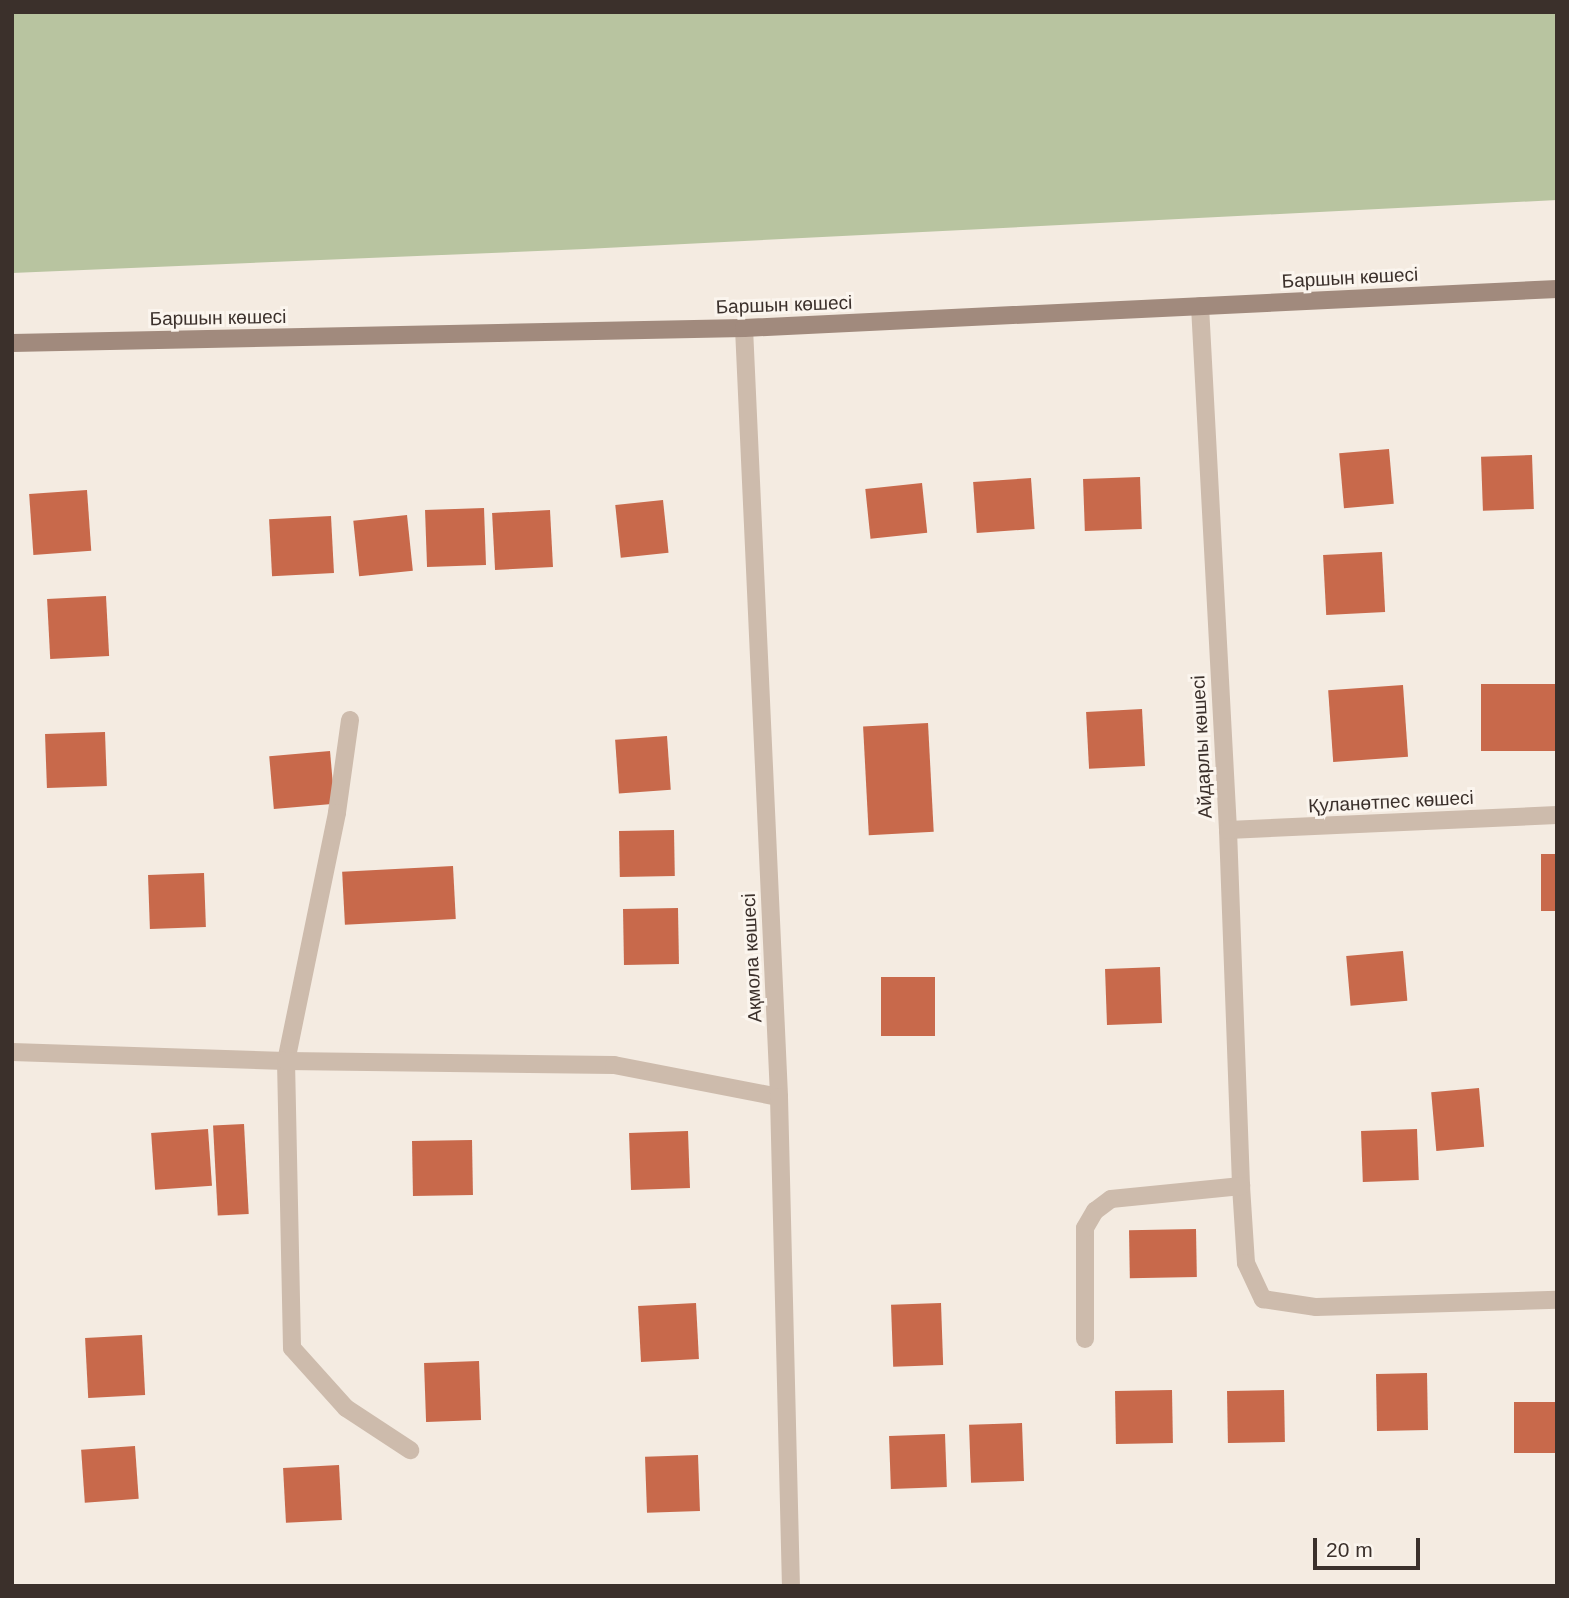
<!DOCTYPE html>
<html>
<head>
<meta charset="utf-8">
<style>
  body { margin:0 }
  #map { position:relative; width:1569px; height:1598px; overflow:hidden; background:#f4ebe1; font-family:Arial,sans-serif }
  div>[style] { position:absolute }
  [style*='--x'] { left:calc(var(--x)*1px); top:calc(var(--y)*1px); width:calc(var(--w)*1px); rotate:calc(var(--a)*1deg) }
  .green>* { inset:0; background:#b8c4a0 }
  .building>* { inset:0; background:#c8694b; transform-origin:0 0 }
  .lane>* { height:18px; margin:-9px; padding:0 9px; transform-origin:9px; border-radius:9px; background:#cdbbac }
  .street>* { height:18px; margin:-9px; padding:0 9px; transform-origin:9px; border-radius:9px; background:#cdbbac }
  .secondary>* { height:18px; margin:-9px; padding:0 9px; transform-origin:9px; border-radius:9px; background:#a18a7d }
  span { translate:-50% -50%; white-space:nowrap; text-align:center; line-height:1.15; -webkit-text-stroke:6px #fbf5ee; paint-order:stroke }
  .street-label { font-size:19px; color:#3b302b }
  .frame { position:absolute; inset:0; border:14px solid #3b302b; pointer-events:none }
  .scale { position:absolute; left:1313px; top:1538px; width:107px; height:32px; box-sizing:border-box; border:4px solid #3b302b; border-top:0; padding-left:9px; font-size:21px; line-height:24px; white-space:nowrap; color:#3b302b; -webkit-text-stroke:5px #fbf5ee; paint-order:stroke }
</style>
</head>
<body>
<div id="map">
  <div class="green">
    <i style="clip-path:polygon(12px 12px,1557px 12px,1557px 200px,585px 249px,12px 273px)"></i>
  </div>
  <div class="building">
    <i style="left:1389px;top:449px;width:55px;height:50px;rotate:85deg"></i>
    <i style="left:1532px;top:455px;width:54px;height:51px;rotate:88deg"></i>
    <i style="left:1140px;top:477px;width:52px;height:57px;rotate:88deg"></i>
    <i style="left:1031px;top:478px;width:51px;height:58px;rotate:86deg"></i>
    <i style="left:922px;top:483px;width:50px;height:57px;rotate:84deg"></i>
    <i style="left:87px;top:490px;width:61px;height:58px;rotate:86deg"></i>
    <i style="left:663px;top:500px;width:53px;height:48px;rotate:84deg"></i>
    <i style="left:484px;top:508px;width:57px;height:59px;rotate:88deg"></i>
    <i style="left:550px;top:510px;width:57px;height:58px;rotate:87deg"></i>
    <i style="left:407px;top:515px;width:56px;height:54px;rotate:84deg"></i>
    <i style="left:331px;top:516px;width:57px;height:62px;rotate:87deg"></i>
    <i style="left:1382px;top:552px;width:60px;height:59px;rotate:87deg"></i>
    <i style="left:106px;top:596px;width:60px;height:59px;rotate:87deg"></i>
    <i style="left:1557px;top:684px;width:67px;height:76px;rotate:90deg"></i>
    <i style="left:1403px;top:685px;width:72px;height:75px;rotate:86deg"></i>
    <i style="left:1142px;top:709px;width:57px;height:56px;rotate:87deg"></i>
    <i style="left:928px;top:723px;width:109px;height:65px;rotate:87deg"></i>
    <i style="left:105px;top:732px;width:54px;height:60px;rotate:88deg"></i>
    <i style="left:667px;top:736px;width:54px;height:52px;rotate:86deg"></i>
    <i style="left:330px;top:751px;width:53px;height:61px;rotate:85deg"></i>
    <i style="left:674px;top:830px;width:46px;height:55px;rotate:89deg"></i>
    <i style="left:1541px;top:854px;width:16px;height:57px"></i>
    <i style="left:453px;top:866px;width:53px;height:111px;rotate:87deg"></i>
    <i style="left:204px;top:873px;width:54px;height:56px;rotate:88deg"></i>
    <i style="left:678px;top:908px;width:56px;height:55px;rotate:89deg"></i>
    <i style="left:1403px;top:951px;width:50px;height:57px;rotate:85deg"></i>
    <i style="left:1160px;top:967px;width:56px;height:55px;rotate:88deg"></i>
    <i style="left:881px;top:977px;width:54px;height:59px"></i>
    <i style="left:1479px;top:1088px;width:59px;height:48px;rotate:85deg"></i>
    <i style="left:244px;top:1124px;width:90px;height:31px;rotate:87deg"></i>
    <i style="left:208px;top:1129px;width:57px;height:57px;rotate:86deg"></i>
    <i style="left:1417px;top:1129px;width:51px;height:56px;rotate:88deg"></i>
    <i style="left:688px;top:1131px;width:57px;height:59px;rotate:88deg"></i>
    <i style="left:472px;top:1140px;width:55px;height:60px;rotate:89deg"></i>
    <i style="left:1196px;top:1229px;width:48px;height:67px;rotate:89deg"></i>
    <i style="left:696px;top:1303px;width:56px;height:58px;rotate:87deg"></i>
    <i style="left:941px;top:1303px;width:62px;height:50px;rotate:88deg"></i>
    <i style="left:142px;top:1335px;width:60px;height:57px;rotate:87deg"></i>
    <i style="left:479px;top:1361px;width:59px;height:55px;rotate:88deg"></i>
    <i style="left:1427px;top:1373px;width:57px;height:51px;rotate:89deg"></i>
    <i style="left:1172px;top:1390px;width:53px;height:57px;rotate:89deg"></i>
    <i style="left:1284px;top:1390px;width:52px;height:57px;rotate:89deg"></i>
    <i style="left:1557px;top:1402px;width:51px;height:43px;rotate:90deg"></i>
    <i style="left:1022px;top:1423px;width:58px;height:53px;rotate:88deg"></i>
    <i style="left:945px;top:1434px;width:53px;height:56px;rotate:88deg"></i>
    <i style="left:135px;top:1446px;width:53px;height:54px;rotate:86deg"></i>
    <i style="left:698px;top:1455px;width:56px;height:53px;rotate:88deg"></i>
    <i style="left:339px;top:1465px;width:55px;height:56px;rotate:87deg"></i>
  </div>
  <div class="lane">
    <i style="--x:350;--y:720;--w:94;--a:98"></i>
    <i style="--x:337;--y:813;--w:253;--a:101.6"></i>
    <i style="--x:286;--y:1061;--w:287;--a:88.8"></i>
    <i style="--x:292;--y:1348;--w:81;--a:48"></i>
    <i style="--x:346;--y:1408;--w:77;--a:33.3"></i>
    <i style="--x:12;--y:1052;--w:274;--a:1.9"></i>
    <i style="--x:286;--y:1061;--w:328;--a:0.7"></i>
    <i style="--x:614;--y:1065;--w:168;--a:11"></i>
  </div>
  <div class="street">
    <i style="--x:1200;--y:306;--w:525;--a:86.94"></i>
    <i style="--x:1228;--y:830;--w:356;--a:87.9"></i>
    <i style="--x:1241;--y:1186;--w:77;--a:86.3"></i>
    <i style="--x:1246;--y:1263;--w:40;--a:65"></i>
    <i style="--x:1263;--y:1299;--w:54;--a:8.6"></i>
    <i style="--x:1316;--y:1307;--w:241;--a:-1.7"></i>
    <i style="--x:744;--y:328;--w:770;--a:87.39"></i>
    <i style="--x:779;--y:1097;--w:489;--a:88.6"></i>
    <i style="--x:1228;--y:830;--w:329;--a:-2.6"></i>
    <i style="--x:1085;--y:1339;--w:111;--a:-90"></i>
    <i style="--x:1085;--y:1228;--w:20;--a:-60"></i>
    <i style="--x:1095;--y:1211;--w:20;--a:-37"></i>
    <i style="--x:1111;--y:1199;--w:131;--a:-5.7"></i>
  </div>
  <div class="secondary">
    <i style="--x:12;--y:343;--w:732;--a:-1.17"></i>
    <i style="--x:744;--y:328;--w:814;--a:-2.75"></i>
  </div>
  <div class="street-label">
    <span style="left:1350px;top:278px;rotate:-3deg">Баршын көшесі</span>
    <span style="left:784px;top:305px;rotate:-2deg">Баршын көшесі</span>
    <span style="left:218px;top:318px;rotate:-1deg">Баршын көшесі</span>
    <span style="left:1202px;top:747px;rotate:-93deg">Айдарлы көшесі</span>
    <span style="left:1391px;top:802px;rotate:-3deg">Қуланөтпес көшесі</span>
    <span style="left:752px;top:958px;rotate:-93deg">Ақмола көшесі</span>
  </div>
  <div class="frame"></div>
  <div class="scale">20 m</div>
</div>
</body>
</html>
